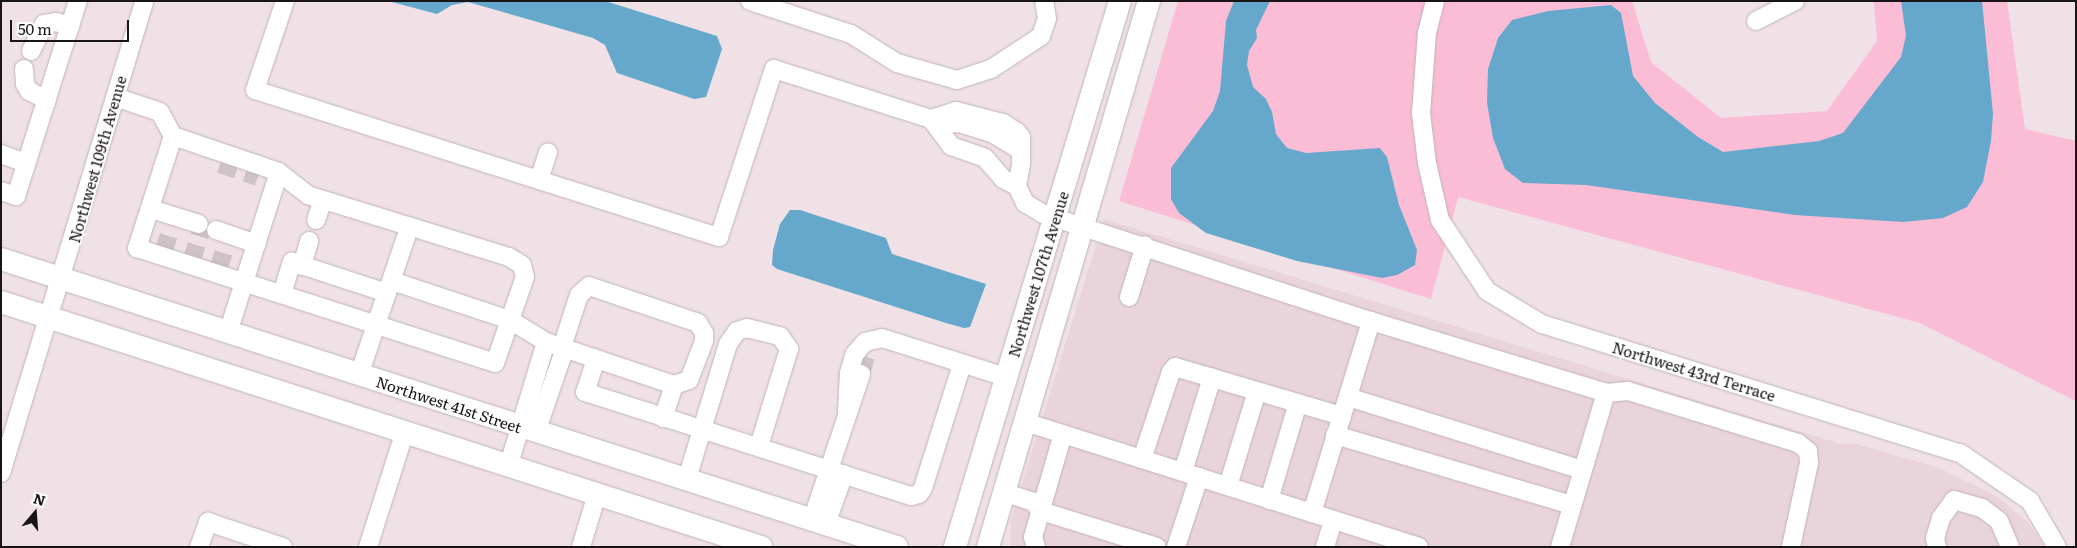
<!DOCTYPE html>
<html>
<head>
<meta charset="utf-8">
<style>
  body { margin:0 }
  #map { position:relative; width:2077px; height:548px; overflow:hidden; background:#efe1e6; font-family:Literata,serif }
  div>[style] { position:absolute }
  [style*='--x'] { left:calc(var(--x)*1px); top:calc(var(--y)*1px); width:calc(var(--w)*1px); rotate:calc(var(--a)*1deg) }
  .built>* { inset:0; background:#ead4dc }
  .green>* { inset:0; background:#fbbcd5 }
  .water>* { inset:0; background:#65a8cb }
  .minor-tunnel>* { height:18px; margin-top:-9px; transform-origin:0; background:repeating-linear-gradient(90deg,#cfc2c7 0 18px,transparent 0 27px) }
  .roads { filter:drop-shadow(0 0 1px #c0b3b8) drop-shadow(0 0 1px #c0b3b8) }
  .minor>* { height:18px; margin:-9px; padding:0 9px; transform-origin:9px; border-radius:9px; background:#fff }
  .major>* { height:22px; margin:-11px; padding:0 11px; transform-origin:11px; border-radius:11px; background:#fff }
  span { translate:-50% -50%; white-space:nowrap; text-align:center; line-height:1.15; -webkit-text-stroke:4px #fff; paint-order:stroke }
  .street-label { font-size:15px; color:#191416 }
  .frame { position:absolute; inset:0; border:2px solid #191416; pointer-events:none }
  .north { position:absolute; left:10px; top:488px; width:50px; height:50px; -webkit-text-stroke:4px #fff; paint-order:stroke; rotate:18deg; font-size:14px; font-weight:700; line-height:20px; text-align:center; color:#191416 }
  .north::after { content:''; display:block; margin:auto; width:18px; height:22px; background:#191416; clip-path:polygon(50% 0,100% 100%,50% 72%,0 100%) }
  .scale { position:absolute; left:10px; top:20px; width:119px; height:22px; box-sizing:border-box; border:2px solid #191416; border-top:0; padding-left:6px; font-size:15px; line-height:18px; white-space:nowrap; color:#191416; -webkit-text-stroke:4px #fff; paint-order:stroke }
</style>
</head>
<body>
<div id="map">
  <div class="built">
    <i style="clip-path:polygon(1104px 219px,1841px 444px,1856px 444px,1939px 468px,1998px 497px,2028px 522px,2045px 547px,1010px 547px,1011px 519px)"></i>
  </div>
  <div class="green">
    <i style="clip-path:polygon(1178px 1px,1632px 1px,1651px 62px,1721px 118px,1827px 111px,1877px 41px,1874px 1px,2007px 1px,2025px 129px,2076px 141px,2076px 401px,1920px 323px,1458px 197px,1431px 299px,1119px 201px)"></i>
  </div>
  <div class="water">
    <i style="clip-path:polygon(388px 1px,605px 1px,717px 36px,722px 49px,706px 97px,694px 99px,617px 73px,605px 45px,593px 38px,468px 2px,452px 5px,437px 14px)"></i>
    <i style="clip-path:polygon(1234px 1px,1270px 1px,1256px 30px,1257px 38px,1249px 51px,1247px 65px,1253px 87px,1266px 99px,1272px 112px,1276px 134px,1287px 148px,1306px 153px,1380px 148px,1387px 157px,1399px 205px,1417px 250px,1415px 265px,1397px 275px,1382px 278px,1297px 261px,1206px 233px,1179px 213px,1171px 199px,1171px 168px,1213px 111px,1220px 91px,1226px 21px)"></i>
    <i style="clip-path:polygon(1901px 1px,1982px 1px,1993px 114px,1991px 141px,1983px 182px,1967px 207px,1943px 218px,1903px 222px,1795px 215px,1586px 185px,1523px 183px,1505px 169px,1493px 138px,1487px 103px,1488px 69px,1498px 38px,1512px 20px,1548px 11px,1611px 5px,1621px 13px,1633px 76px,1655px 103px,1698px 137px,1723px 152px,1819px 141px,1843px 133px,1901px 57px,1906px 36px)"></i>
    <i style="clip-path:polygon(790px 210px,800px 210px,886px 238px,892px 254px,986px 284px,970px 327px,964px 328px,946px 323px,777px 269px,772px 265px,773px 250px,780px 224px)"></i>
  </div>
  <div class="minor-tunnel">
    <i style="--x:220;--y:164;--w:40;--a:18.9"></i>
    <i style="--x:163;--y:253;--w:26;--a:-72"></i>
    <i style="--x:191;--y:262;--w:38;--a:-72"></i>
    <i style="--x:218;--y:270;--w:26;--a:-72"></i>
    <i style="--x:861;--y:374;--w:18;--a:-74"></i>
  </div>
  <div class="roads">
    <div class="minor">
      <i style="--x:285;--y:1;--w:94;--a:108.6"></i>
      <i style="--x:255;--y:90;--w:487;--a:17.6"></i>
      <i style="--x:719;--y:237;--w:177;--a:-71.9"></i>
      <i style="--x:774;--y:69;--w:181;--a:17.7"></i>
      <i style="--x:946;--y:124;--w:13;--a:-4"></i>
      <i style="--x:959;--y:123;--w:37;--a:17"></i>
      <i style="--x:994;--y:134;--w:31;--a:32"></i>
      <i style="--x:750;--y:1;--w:106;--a:18.1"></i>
      <i style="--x:851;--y:34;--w:54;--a:32.2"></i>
      <i style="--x:897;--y:63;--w:62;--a:15.8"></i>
      <i style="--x:957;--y:80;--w:36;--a:-18"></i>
      <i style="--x:991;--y:69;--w:60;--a:-33.4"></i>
      <i style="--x:1041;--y:36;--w:18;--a:-71"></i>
      <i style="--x:1047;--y:19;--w:18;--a:-99"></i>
      <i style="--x:1435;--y:1;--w:32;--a:104"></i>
      <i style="--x:1427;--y:32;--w:81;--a:94.2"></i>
      <i style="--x:1421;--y:113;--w:50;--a:83.2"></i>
      <i style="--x:1427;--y:163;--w:58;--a:77.2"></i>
      <i style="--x:1440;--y:220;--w:85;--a:56.5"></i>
      <i style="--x:1487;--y:291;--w:64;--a:31"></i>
      <i style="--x:1542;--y:324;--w:437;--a:17.2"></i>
      <i style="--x:1960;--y:453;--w:85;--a:34.4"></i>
      <i style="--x:2030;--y:501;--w:53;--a:59.6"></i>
      <i style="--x:1756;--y:21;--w:44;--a:-27.1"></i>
      <i style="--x:31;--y:51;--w:30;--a:-64"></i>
      <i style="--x:44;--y:24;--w:12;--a:-9"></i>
      <i style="--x:56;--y:22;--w:15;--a:16"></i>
      <i style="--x:24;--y:69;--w:15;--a:86"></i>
      <i style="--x:25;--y:84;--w:8;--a:60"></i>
      <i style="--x:29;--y:91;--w:20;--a:27"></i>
      <i style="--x:115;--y:97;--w:47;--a:18.4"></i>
      <i style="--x:160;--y:112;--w:27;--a:62"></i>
      <i style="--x:173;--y:136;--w:118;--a:107.8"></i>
      <i style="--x:137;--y:248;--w:376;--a:17.8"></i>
      <i style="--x:495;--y:363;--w:91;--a:-70.8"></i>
      <i style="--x:525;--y:277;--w:12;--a:-104"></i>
      <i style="--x:522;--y:265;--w:15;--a:-148"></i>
      <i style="--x:509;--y:257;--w:210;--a:-162.9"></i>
      <i style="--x:308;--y:195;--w:37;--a:-142"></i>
      <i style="--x:931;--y:119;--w:26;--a:-18"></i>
      <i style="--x:956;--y:111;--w:49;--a:14.3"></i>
      <i style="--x:1003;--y:123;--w:17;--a:33"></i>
      <i style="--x:1017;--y:132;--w:6;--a:51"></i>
      <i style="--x:1021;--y:137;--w:27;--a:90"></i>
      <i style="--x:1021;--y:164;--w:22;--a:100"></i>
      <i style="--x:1017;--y:186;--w:19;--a:65"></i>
      <i style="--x:1025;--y:203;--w:21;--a:31"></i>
      <i style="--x:1043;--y:214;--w:345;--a:18.1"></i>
      <i style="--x:1371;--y:321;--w:246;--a:17"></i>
      <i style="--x:1606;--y:393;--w:22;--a:-5"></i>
      <i style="--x:1628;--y:391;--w:178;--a:17"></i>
      <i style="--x:1798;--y:443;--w:13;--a:39"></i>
      <i style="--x:1808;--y:451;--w:12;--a:85"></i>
      <i style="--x:1809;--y:463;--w:86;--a:102.1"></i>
      <i style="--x:931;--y:119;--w:34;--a:53"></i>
      <i style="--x:951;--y:146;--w:36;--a:19"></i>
      <i style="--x:985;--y:158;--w:28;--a:49"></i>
      <i style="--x:1003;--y:179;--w:16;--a:27"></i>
      <i style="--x:173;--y:136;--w:112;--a:18.8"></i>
      <i style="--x:279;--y:172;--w:169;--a:107.6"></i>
      <i style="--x:1;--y:154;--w:27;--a:20"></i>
      <i style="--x:539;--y:180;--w:29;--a:-72"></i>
      <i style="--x:1;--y:191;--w:16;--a:18"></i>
      <i style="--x:16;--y:196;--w:205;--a:-72.4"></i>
      <i style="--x:151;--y:209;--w:50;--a:17.4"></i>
      <i style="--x:316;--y:220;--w:21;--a:-71"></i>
      <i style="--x:216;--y:230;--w:43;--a:18.9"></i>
      <i style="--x:302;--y:266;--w:26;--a:-74"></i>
      <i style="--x:392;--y:281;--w:124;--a:18.3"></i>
      <i style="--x:510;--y:320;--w:42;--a:31.4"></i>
      <i style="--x:546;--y:342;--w:135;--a:18.6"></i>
      <i style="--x:282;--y:294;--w:34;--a:-73"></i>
      <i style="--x:292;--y:262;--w:100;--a:18.1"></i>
      <i style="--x:1129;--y:297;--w:54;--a:-72.9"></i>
      <i style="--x:562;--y:347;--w:55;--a:-71.9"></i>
      <i style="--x:579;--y:295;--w:13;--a:-42"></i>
      <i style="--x:589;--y:286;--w:115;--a:18.7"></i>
      <i style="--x:698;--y:323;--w:12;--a:59"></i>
      <i style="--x:704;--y:333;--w:8;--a:90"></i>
      <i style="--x:704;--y:341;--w:42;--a:111"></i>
      <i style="--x:689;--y:380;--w:16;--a:162"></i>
      <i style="--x:674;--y:385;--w:35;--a:108"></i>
      <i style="--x:596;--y:359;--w:35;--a:108"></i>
      <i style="--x:585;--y:392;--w:342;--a:17.7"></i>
      <i style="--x:911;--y:496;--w:8;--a:-14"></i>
      <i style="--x:919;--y:494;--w:7;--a:-56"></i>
      <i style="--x:923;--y:488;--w:130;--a:-72.5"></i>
      <i style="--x:359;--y:375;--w:155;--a:-71.2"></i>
      <i style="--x:1348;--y:397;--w:246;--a:17.3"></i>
      <i style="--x:847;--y:410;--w:37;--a:-87"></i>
      <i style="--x:849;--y:373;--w:19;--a:-74"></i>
      <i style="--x:854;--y:355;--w:17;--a:-50"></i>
      <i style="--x:865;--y:342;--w:17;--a:-13"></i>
      <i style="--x:882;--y:338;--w:130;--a:17.5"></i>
      <i style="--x:1025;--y:422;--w:301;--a:17.6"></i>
      <i style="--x:1312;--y:513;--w:201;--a:-72.9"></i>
      <i style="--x:536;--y:432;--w:89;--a:-71"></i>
      <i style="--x:1335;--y:435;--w:247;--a:16.5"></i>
      <i style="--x:1142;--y:459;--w:92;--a:-71.6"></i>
      <i style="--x:1171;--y:372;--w:6;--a:-51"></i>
      <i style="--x:1175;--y:367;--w:174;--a:16.4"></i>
      <i style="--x:509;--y:464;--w:127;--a:-73.1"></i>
      <i style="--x:1183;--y:472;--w:99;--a:-73"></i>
      <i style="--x:1;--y:473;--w:493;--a:-73.1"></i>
      <i style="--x:687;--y:479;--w:141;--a:-73.1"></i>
      <i style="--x:728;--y:344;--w:16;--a:-55"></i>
      <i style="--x:737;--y:331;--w:10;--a:-17"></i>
      <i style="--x:747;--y:328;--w:34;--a:14"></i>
      <i style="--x:780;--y:336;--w:16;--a:55"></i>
      <i style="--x:789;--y:349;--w:102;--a:107.2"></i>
      <i style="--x:1228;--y:486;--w:99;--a:-73"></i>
      <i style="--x:1003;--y:492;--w:32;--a:18"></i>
      <i style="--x:1033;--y:502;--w:12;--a:48"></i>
      <i style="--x:1041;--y:511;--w:121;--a:17.2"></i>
      <i style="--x:1269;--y:500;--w:101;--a:-73.4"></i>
      <i style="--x:1312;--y:513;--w:112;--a:17.6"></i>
      <i style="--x:812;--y:520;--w:154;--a:-71.4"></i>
      <i style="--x:826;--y:524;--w:53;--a:-70.2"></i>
      <i style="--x:199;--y:547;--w:27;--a:-70"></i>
      <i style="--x:208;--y:522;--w:79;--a:18.4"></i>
      <i style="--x:368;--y:547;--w:122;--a:-72.3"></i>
      <i style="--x:581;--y:547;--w:55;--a:-73.2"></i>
      <i style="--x:1036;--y:547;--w:10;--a:-107"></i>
      <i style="--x:1033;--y:537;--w:107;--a:-73.8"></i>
      <i style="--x:1176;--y:547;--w:74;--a:-71.8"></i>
      <i style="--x:1325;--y:547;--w:28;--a:-73"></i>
      <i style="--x:1560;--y:547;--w:161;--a:-73.4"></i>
      <i style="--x:1937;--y:547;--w:9;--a:-103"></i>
      <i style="--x:1935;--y:538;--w:21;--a:-73"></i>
      <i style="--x:1941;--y:518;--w:22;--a:-54"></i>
      <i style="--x:1954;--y:500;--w:29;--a:16"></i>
      <i style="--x:1982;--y:508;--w:21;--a:37"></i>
      <i style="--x:1999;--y:521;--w:28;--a:67"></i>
    </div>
    <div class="major">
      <i style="--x:1;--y:259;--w:941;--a:17.82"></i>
      <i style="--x:1;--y:302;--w:799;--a:17.87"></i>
      <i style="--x:955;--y:547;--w:570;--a:-73.19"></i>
      <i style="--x:988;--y:547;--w:569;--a:-73.57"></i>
    </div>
  </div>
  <div class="street-label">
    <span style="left:97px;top:159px;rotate:-74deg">Northwest 109th Avenue</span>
    <span style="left:1038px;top:274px;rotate:-73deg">Northwest 107th Avenue</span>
    <span style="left:1694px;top:371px;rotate:17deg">Northwest 43rd Terrace</span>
    <span style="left:449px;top:404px;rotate:18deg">Northwest 41st Street</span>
  </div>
  <div class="frame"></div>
  <div class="north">N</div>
  <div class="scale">50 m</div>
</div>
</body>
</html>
